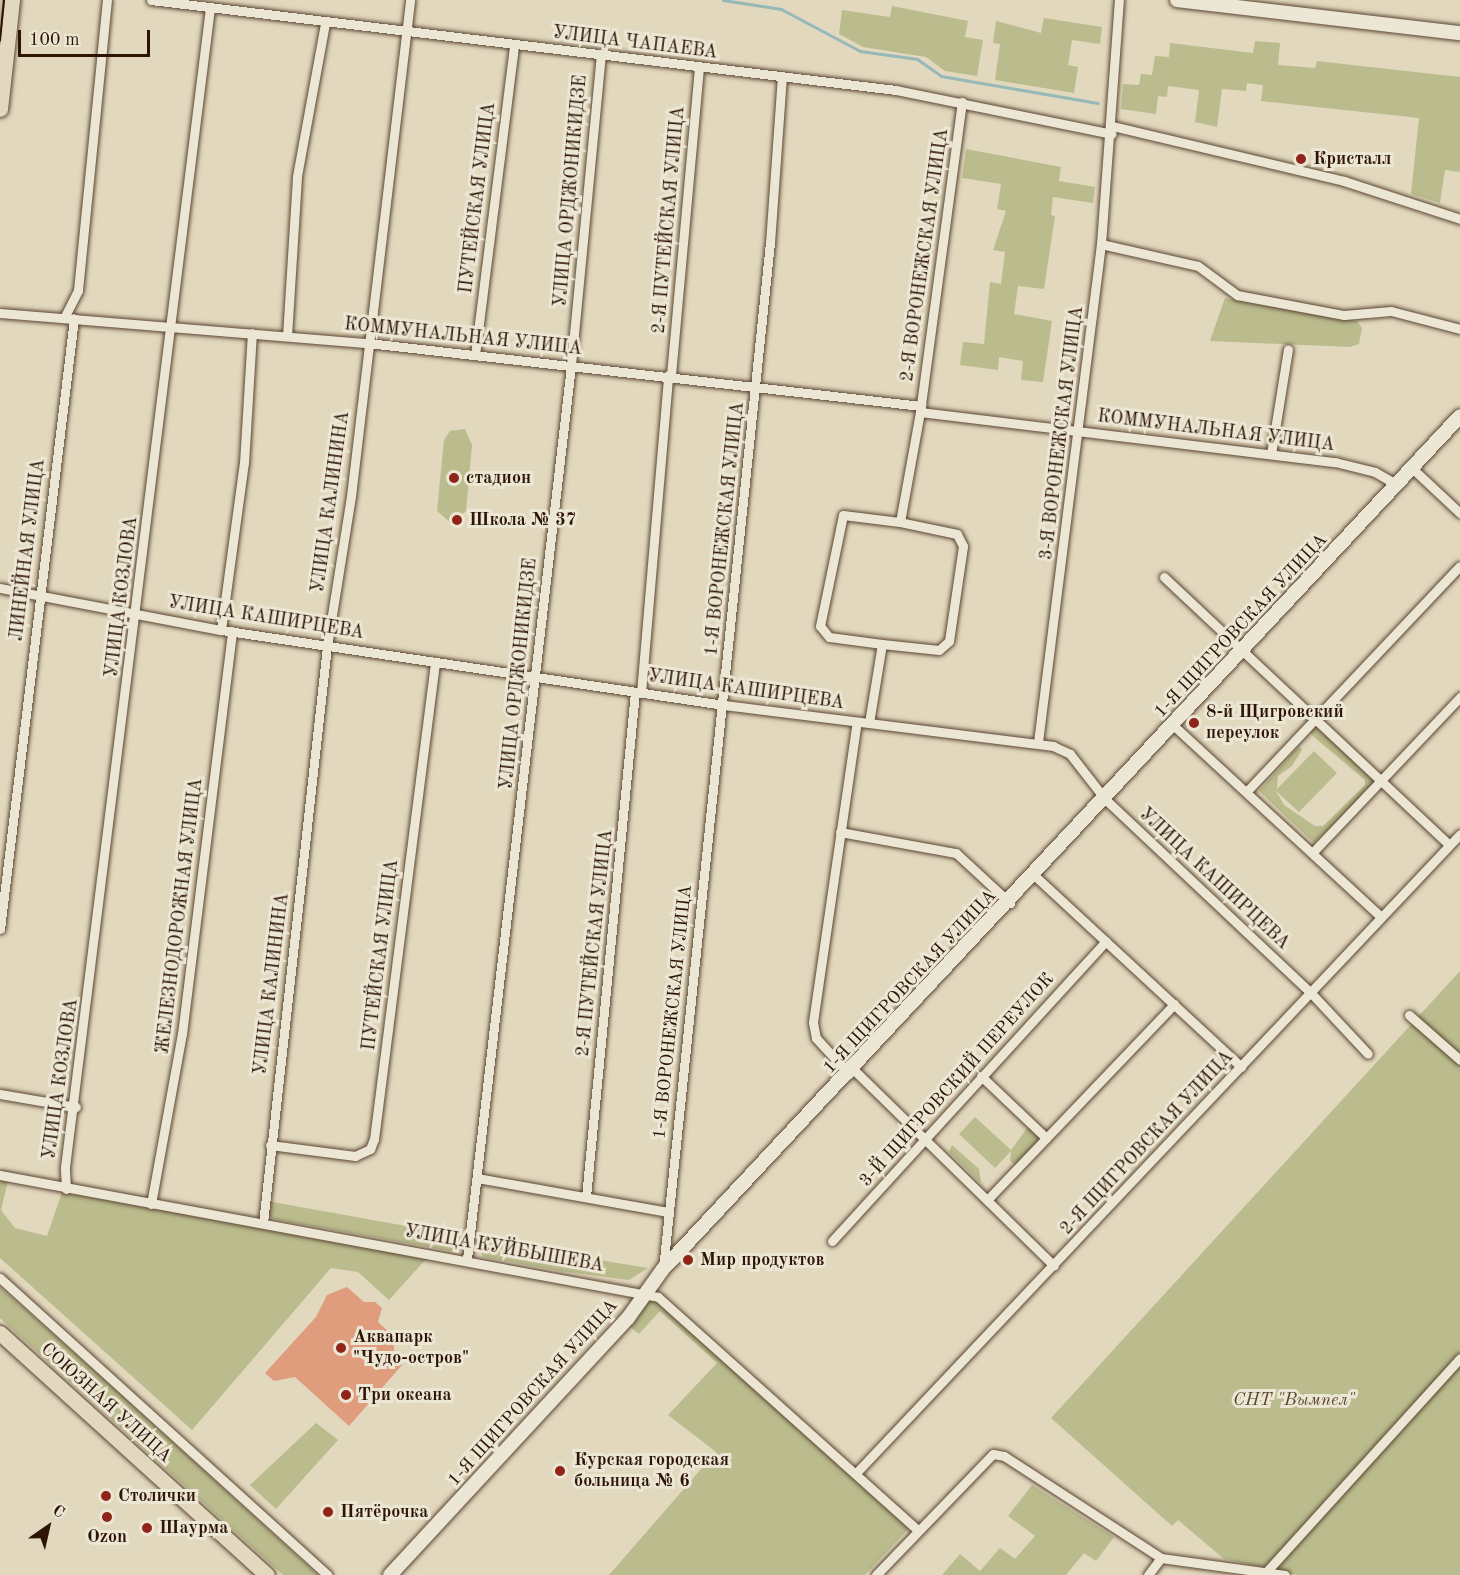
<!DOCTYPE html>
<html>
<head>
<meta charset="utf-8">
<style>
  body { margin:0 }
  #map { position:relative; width:1460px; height:1575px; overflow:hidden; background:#e2d8bd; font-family:"Old Standard TT",serif }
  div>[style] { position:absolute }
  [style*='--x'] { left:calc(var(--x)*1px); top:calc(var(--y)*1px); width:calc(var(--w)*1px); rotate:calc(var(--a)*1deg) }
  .green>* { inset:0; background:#babc8d }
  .stream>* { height:3px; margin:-1.5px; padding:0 1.5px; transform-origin:1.5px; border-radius:1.5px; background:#96b8b8 }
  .building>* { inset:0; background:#df9d7e }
  .roads { filter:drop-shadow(0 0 2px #5b4533) drop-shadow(0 0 2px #5b4533) }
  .street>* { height:9px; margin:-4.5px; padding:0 4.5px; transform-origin:4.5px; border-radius:4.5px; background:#ece6d4 }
  .secondary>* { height:14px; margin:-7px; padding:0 7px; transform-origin:7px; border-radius:7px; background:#ece6d4 }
  .primary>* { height:15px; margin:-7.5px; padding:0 7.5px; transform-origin:7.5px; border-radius:7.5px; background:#e2d8bd }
  .tram>* { height:1.5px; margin:-0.75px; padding:0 0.75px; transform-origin:0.75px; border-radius:0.75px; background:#2e1405 }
  .dots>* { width:16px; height:16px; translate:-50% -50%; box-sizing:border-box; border:3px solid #ece6d4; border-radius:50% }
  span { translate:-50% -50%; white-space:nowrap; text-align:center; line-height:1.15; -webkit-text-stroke:6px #ece6d4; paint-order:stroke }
  .street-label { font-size:18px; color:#2e1405 }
  .poi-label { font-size:18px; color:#2e1405; font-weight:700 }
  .left { translate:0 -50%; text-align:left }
  .park-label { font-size:18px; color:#58462e; font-style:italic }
  .north { position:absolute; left:18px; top:1497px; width:60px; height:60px; -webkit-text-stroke:4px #ece6d4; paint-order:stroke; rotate:34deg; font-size:16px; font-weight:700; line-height:24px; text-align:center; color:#2e1405 }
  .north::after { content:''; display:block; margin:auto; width:21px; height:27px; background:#2e1405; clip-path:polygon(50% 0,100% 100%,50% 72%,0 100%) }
  .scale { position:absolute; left:18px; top:30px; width:132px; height:27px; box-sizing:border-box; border:3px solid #2e1405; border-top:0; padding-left:8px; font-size:18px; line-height:21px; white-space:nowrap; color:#2e1405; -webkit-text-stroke:4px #ece6d4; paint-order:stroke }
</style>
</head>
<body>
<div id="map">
  <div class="green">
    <i style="clip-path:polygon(892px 6px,968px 21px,965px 37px,983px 40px,977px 76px,945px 71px,926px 57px,863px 47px,839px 34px,842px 10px,890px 17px)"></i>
    <i style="clip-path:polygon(1044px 18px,1102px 27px,1100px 44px,1072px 40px,1068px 65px,1078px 67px,1074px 93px,995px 80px,1000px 44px,993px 43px,996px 21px,1041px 33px)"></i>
    <i style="clip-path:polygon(1255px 41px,1280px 43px,1278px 65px,1315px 68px,1317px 61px,1460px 77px,1460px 172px,1445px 170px,1440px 203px,1411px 194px,1419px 118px,1261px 101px,1263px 85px,1247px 83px,1246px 91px,1222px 89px,1217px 127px,1195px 122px,1199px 90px,1168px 86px,1167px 97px,1158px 96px,1156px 114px,1121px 109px,1123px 84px,1139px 85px,1141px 74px,1152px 75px,1155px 56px,1169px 57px,1170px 43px,1253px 53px)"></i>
    <i style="clip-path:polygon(966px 149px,1061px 167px,1059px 181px,1095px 187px,1093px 203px,1053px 197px,1051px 215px,1055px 216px,1044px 289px,1018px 286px,1014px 314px,1052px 321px,1043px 382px,1021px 380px,1023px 361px,999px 357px,998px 370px,960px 365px,963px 342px,984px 344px,990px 282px,1001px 284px,1005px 252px,993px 250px,1006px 211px,997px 209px,1001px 184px,962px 178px)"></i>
    <i style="clip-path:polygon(1225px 298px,1357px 321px,1362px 328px,1359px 344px,1350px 347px,1210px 341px)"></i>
    <i style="clip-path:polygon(465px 429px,472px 445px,466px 511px,451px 523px,437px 511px,444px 440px,450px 431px)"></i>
    <i style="clip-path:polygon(1316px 727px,1374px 779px,1374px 786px,1314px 843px,1259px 791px,1299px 746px,1302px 750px,1292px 766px,1278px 776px,1277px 789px,1314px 751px,1337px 773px,1299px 812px,1276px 791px,1284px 805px,1315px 826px,1323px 826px,1365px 785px,1365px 780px,1315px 738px,1310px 732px)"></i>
    <i style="clip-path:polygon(1460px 971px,1460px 1575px,1298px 1575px,1224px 1559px,1178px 1520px,1172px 1526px,1051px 1418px)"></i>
    <i style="clip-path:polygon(975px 1117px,1011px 1150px,1030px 1124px,1042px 1135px,1040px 1141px,1017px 1165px,1010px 1161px,1011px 1151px,995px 1168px,959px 1134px)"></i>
    <i style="clip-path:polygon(952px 1145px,979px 1169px,981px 1183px,949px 1152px)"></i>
    <i style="clip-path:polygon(0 1179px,8px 1181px,1px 1210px,15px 1228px,47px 1236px,62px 1192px,426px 1259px,389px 1300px,358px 1272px,331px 1268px,192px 1430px,0 1258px)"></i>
    <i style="clip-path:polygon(267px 1201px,467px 1237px,464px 1248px,456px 1252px,273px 1219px,267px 1212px)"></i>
    <i style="clip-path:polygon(475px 1240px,648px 1268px,629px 1280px,559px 1271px,483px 1257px)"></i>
    <i style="clip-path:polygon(0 1287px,96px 1372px,318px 1575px,283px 1575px,0 1318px)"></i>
    <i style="clip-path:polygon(650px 1300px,655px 1300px,910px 1527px,865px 1575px,609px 1575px,716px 1452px,668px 1415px,717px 1363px,660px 1311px,639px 1334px,629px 1326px)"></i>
    <i style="clip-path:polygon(316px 1423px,338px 1440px,276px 1509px,250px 1485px)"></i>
    <i style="clip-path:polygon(1032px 1485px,1114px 1537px,1096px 1561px,1084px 1553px,1066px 1575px,942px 1575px,960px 1554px,980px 1571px,1000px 1548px,1015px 1559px,1035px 1536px,1008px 1516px)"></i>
  </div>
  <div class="stream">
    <i style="--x:723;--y:0;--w:59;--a:8.8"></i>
    <i style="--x:781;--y:9;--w:89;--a:28"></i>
    <i style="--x:860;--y:51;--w:58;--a:8"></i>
    <i style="--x:917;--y:59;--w:29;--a:35"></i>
    <i style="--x:941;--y:76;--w:159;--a:9.8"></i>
  </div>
  <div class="building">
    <i style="clip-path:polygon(347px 1287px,364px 1302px,375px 1302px,382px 1308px,378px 1322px,393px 1336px,395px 1359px,402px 1365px,349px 1426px,295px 1377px,274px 1381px,265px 1373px,316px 1317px,327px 1295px)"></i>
  </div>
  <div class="roads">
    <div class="street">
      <i style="--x:151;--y:0;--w:750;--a:6.89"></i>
      <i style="--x:896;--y:90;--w:220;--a:11.5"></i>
      <i style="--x:1112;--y:126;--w:238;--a:13.3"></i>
      <i style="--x:1344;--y:181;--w:122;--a:18.1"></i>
      <i style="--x:1101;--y:244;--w:99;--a:12.8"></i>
      <i style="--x:1198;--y:266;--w:49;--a:36.6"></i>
      <i style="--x:1237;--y:295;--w:109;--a:10.6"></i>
      <i style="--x:1344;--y:315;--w:47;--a:-4.9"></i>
      <i style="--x:1391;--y:311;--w:71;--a:14.6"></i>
      <i style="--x:0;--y:313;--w:369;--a:4.7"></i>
      <i style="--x:368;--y:343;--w:557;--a:6.5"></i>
      <i style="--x:64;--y:318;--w:31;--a:-63"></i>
      <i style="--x:78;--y:290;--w:291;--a:-84.3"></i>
      <i style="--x:287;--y:336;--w:160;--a:-86.4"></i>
      <i style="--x:297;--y:176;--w:155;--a:-79.6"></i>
      <i style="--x:475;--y:355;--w:311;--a:-82.8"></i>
      <i style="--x:671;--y:375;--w:308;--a:-84.8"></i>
      <i style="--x:920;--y:412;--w:418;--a:6.9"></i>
      <i style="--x:1335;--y:462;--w:41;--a:14"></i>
      <i style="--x:1375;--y:472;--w:24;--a:30"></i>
      <i style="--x:1271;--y:454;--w:106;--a:-80.8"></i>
      <i style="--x:1412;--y:468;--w:66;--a:43.2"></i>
      <i style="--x:1164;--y:577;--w:391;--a:43.2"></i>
      <i style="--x:0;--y:588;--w:225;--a:10.8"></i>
      <i style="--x:221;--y:630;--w:509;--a:8.48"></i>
      <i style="--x:724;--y:705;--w:332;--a:7.1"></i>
      <i style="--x:1053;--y:746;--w:19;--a:25"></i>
      <i style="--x:1070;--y:754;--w:57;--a:52.1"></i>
      <i style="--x:1105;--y:799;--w:283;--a:43.3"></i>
      <i style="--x:1311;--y:993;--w:83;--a:46.9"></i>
      <i style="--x:221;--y:630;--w:169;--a:-82.2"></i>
      <i style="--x:244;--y:463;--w:130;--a:-86.5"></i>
      <i style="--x:882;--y:644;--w:57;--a:6"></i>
      <i style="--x:939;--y:650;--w:13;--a:-42"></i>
      <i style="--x:949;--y:641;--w:96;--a:-81.6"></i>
      <i style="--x:963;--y:546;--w:13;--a:-117"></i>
      <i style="--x:957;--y:534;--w:58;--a:-168.1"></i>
      <i style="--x:900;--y:522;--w:112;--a:-79.7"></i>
      <i style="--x:920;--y:412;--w:313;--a:-82.3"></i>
      <i style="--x:641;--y:693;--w:319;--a:-85.1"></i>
      <i style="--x:869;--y:723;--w:80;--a:-80.7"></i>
      <i style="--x:882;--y:644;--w:53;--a:-172.5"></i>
      <i style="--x:829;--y:637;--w:14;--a:-129"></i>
      <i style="--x:820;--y:626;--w:113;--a:-78.3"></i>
      <i style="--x:843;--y:515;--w:57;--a:7"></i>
      <i style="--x:1173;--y:725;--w:283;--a:42.7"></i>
      <i style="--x:1038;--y:742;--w:502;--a:-82.79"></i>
      <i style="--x:1101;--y:244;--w:245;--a:-85.8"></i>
      <i style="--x:1248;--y:790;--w:308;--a:-46.6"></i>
      <i style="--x:840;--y:832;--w:118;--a:10.3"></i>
      <i style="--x:956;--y:853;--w:74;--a:42.8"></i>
      <i style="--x:1313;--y:852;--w:214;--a:-46.5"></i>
      <i style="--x:1035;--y:876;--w:281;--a:42.8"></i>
      <i style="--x:0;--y:929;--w:615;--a:-83.09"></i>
      <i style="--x:1409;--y:1015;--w:68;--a:41.4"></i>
      <i style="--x:853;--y:1069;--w:281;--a:44.4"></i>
      <i style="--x:849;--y:1074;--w:49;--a:-132.5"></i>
      <i style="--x:816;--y:1038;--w:16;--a:-101"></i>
      <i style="--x:813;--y:1022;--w:303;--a:-81.7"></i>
      <i style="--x:981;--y:1076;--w:90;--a:43.6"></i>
      <i style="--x:0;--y:1094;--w:77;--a:9.7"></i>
      <i style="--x:270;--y:1145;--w:86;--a:7.4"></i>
      <i style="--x:355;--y:1156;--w:17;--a:-25"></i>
      <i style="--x:370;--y:1149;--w:11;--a:-68"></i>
      <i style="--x:374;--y:1139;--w:481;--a:-82.7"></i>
      <i style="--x:0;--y:1175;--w:669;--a:10.5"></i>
      <i style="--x:658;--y:1297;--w:349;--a:41.9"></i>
      <i style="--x:477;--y:1178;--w:194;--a:10.1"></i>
      <i style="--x:66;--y:1189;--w:22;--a:-93"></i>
      <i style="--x:65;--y:1167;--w:1168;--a:-82.87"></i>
      <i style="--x:586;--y:1197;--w:507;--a:-84.46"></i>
      <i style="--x:987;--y:1200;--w:271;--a:-46.3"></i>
      <i style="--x:151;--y:1204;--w:173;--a:-79.7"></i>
      <i style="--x:182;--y:1034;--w:406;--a:-82.9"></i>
      <i style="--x:263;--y:1223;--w:581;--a:-83.67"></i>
      <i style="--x:327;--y:646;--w:152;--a:-80.9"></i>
      <i style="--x:351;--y:496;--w:499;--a:-83.2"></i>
      <i style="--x:832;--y:1241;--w:406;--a:-47.6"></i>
      <i style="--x:467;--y:1259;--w:900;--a:-83.36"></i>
      <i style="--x:571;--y:365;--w:310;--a:-84.5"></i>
      <i style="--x:663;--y:1269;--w:1032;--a:-84.05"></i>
      <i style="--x:770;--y:243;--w:166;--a:-85.9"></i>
      <i style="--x:0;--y:1278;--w:442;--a:42.2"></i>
      <i style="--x:856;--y:1473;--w:879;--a:-46.61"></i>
      <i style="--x:1268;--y:1570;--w:286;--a:-47.8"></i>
      <i style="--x:876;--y:1575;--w:168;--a:-46"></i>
      <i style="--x:993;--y:1454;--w:11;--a:10"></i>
      <i style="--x:1004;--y:1456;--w:187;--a:33"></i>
      <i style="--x:1161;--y:1558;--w:125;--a:7.8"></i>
      <i style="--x:1148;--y:1575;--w:21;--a:-53"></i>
    </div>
    <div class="secondary">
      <i style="--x:1177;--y:0;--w:285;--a:6.7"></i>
      <i style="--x:390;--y:1575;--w:350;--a:-47.2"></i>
      <i style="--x:628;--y:1318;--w:60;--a:-54.5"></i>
      <i style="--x:663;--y:1269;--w:1167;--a:-46.94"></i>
    </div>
    <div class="primary">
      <i style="--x:0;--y:109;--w:110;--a:-83.7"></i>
      <i style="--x:0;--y:1333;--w:360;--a:42.2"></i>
    </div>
  </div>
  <div class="tram">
    <i style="--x:0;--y:41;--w:41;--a:-84.4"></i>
  </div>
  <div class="dots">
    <i style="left:1301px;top:159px;background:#8f2418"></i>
    <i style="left:454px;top:478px;background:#8f2418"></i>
    <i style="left:457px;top:520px;background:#8f2418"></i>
    <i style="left:1194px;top:723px;background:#8f2418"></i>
    <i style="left:688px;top:1260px;background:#8f2418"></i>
    <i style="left:341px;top:1348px;background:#8f2418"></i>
    <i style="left:346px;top:1395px;background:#8f2418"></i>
    <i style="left:560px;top:1471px;background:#8f2418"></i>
    <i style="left:106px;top:1496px;background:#8f2418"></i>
    <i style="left:328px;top:1512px;background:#8f2418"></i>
    <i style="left:107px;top:1517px;background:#8f2418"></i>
    <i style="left:147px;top:1528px;background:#8f2418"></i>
  </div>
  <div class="street-label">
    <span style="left:635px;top:43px;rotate:7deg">УЛИЦА ЧАПАЕВА</span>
    <span style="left:571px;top:191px;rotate:-85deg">УЛИЦА ОРДЖОНИКИДЗЕ</span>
    <span style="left:478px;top:198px;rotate:-83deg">ПУТЕЙСКАЯ УЛИЦА</span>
    <span style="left:669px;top:220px;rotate:-85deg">2-Я ПУТЕЙСКАЯ УЛИЦА</span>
    <span style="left:925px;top:255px;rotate:-82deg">2-Я ВОРОНЕЖСКАЯ УЛИЦА</span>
    <span style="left:463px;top:337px;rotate:6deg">КОММУНАЛЬНАЯ УЛИЦА</span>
    <span style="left:1216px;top:431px;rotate:7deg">КОММУНАЛЬНАЯ УЛИЦА</span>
    <span style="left:1062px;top:433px;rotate:-83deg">3-Я ВОРОНЕЖСКАЯ УЛИЦА</span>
    <span style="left:331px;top:502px;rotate:-82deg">УЛИЦА КАЛИНИНА</span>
    <span style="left:725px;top:529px;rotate:-84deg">1-Я ВОРОНЕЖСКАЯ УЛИЦА</span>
    <span style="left:28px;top:550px;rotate:-83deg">ЛИНЕЙНАЯ УЛИЦА</span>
    <span style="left:122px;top:597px;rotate:-83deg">УЛИЦА КОЗЛОВА</span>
    <span style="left:266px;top:618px;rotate:9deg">УЛИЦА КАШИРЦЕВА</span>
    <span style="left:1241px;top:626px;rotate:-47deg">1-Я ЩИГРОВСКАЯ УЛИЦА</span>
    <span style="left:519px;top:674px;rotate:-84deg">УЛИЦА ОРДЖОНИКИДЗЕ</span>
    <span style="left:746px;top:690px;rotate:8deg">УЛИЦА КАШИРЦЕВА</span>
    <span style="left:1214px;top:879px;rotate:43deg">УЛИЦА КАШИРЦЕВА</span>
    <span style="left:180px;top:916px;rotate:-83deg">ЖЕЛЕЗНОДОРОЖНАЯ УЛИЦА</span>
    <span style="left:595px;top:943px;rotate:-84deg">2-Я ПУТЕЙСКАЯ УЛИЦА</span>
    <span style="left:381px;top:955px;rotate:-83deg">ПУТЕЙСКАЯ УЛИЦА</span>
    <span style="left:910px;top:982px;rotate:-47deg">1-Я ЩИГРОВСКАЯ УЛИЦА</span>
    <span style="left:272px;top:984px;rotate:-83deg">УЛИЦА КАЛИНИНА</span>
    <span style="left:673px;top:1012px;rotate:-84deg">1-Я ВОРОНЕЖСКАЯ УЛИЦА</span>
    <span style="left:61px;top:1079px;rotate:-82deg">УЛИЦА КОЗЛОВА</span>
    <span style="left:957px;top:1080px;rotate:-48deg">3-Й ЩИГРОВСКИЙ ПЕРЕУЛОК</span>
    <span style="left:1147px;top:1143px;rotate:-47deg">2-Я ЩИГРОВСКАЯ УЛИЦА</span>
    <span style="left:504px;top:1249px;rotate:10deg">УЛИЦА КУЙБЫШЕВА</span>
    <span style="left:533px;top:1393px;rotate:-48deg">1-Я ЩИГРОВСКАЯ УЛИЦА</span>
    <span style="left:106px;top:1403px;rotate:42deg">СОЮЗНАЯ УЛИЦА</span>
  </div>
  <div class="poi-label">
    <span class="left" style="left:1313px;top:159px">Кристалл</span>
    <span class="left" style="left:466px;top:478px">стадион</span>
    <span class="left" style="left:469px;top:520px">Школа № 37</span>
    <span class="left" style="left:1206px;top:723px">8-й Щигровский<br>переулок</span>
    <span class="left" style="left:700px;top:1260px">Мир продуктов</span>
    <span class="left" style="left:353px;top:1348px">Аквапарк<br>"Чудо-остров"</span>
    <span class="left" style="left:358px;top:1395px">Три океана</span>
    <span class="left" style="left:574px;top:1471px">Курская городская<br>больница № 6</span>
    <span class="left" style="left:118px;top:1496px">Столички</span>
    <span class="left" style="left:340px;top:1512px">Пятёрочка</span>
    <span class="left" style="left:159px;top:1528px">Шаурма</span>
    <span style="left:107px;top:1537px">Ozon</span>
  </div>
  <div class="park-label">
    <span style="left:1294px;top:1400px">СНТ "Вымпел"</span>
  </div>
  <div class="north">С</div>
  <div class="scale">100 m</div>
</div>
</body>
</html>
